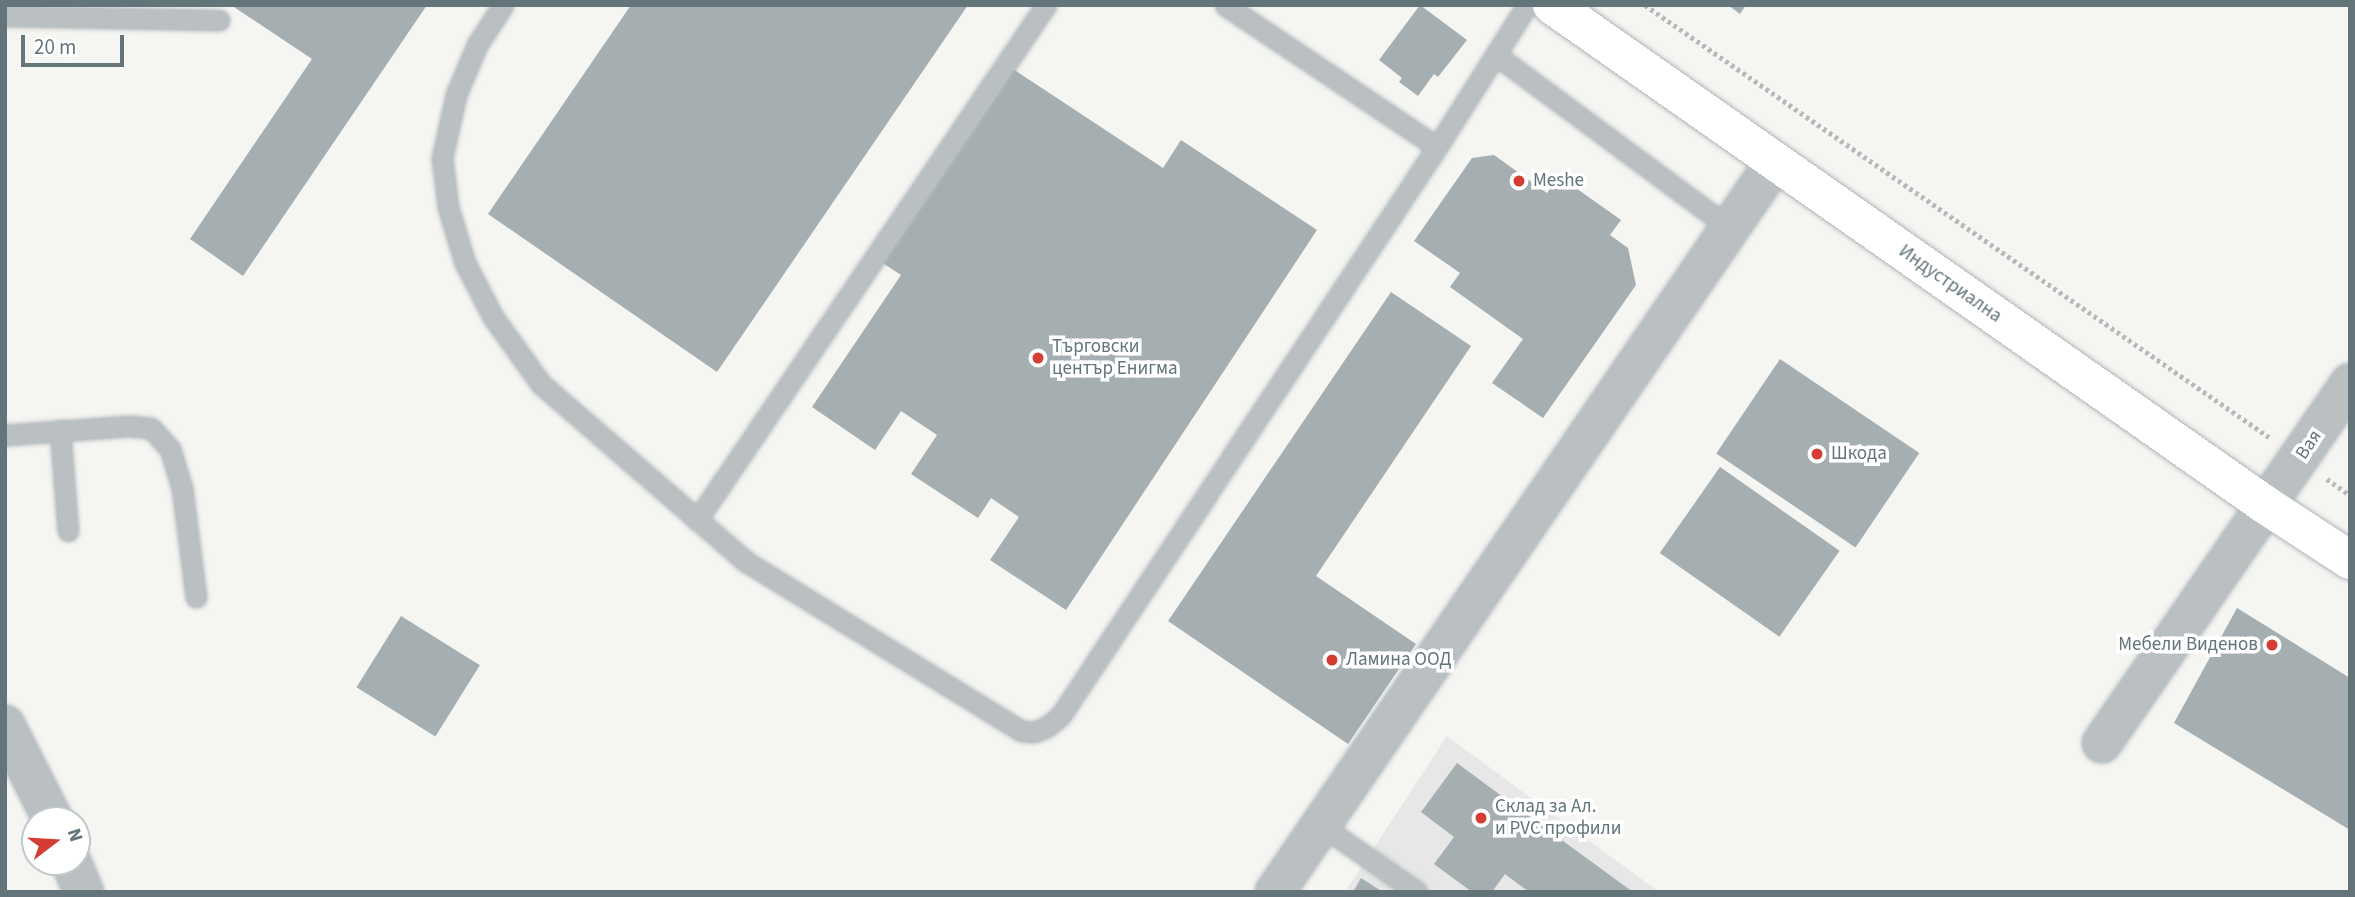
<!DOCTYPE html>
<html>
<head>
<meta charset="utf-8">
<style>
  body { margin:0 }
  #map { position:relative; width:2355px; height:897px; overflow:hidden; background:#f5f5f2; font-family:"Source Sans 3",sans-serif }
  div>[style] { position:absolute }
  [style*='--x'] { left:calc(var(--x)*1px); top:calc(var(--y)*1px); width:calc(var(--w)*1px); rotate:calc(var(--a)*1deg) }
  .built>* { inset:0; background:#e6e7e6 }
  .building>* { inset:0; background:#a5aeb1; transform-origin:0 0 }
  .path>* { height:4.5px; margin-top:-2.25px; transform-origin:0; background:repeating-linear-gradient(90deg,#b5b9bb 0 3.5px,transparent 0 7px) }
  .roads { filter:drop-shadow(0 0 2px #afb6b9) drop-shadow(0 0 2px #afb6b9) }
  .lane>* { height:19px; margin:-9.5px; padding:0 9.5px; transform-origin:9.5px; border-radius:9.5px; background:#bac0c2 }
  .street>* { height:38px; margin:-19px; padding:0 19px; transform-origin:19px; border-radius:19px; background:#bac0c2 }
  .secondary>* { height:38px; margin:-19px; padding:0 19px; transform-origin:19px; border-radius:19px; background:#fff }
  .dots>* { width:19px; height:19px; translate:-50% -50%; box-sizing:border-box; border:4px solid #fff; border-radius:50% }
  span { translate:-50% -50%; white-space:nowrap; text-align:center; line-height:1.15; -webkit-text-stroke:7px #fff; paint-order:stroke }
  .poi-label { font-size:19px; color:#63757b }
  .left { translate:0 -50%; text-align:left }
  .right { translate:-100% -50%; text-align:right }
  .street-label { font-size:19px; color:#63757b }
  .frame { position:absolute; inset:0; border:7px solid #63757b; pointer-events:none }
  .north { position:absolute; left:21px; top:806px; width:70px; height:70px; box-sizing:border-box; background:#fff; border:2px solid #c1c8ca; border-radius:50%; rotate:73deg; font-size:19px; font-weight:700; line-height:28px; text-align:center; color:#63757b }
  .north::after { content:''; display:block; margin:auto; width:24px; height:32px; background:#d43c34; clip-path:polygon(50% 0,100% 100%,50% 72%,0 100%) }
  .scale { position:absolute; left:21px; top:35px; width:103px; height:32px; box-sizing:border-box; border:4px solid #63757b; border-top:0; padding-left:9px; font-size:21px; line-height:24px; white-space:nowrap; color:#63757b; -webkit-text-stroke:5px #fff; paint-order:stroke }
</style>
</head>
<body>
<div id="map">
  <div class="built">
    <i style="clip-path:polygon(1447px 736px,1659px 892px,1345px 892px)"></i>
  </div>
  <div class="building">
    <i style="clip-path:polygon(231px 5px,427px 5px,243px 276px,190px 239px,312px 59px)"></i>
    <i style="clip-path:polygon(631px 5px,968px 5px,717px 372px,488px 214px)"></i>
    <i style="clip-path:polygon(1420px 5px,1467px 40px,1438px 77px,1434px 74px,1418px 96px,1399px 82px,1402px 78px,1379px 60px)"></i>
    <i style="clip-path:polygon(1728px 5px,1746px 5px,1740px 14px)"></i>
    <i style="clip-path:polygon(1010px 67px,1163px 168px,1181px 140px,1317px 230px,1066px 610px,990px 560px,1019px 517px,991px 498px,978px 518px,911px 474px,937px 435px,901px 411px,875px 450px,812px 407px,901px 275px,881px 262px)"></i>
    <i style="clip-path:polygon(1494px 155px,1547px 193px,1559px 176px,1621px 220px,1610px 235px,1628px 248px,1636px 285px,1543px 418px,1492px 383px,1523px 339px,1450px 287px,1460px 273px,1414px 241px,1472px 158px)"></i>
    <i style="clip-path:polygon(1391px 292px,1471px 346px,1316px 576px,1416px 644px,1348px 744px,1168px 621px)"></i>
    <i style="left:1780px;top:359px;width:168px;height:114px;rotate:34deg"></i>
    <i style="left:1720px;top:467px;width:146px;height:105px;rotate:35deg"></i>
    <i style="clip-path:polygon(2237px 608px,2350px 678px,2350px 830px,2174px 723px)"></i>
    <i style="left:401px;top:616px;width:93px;height:84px;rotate:32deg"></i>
    <i style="clip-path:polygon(1457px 763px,1541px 825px,1633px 892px,1529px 892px,1505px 874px,1492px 892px,1472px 892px,1434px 864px,1454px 837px,1421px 812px)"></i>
    <i style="clip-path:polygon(1361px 878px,1383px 892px,1353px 892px)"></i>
  </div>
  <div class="path">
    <i style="--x:1645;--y:5;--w:759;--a:34.7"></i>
    <i style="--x:2327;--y:479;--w:28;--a:35"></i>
  </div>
  <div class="roads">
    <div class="lane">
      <i style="--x:503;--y:5;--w:48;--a:123"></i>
      <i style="--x:477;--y:45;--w:54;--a:112.8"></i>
      <i style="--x:456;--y:95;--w:65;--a:102.5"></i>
      <i style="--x:442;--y:158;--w:49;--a:83"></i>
      <i style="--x:448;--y:207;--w:59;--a:73.1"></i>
      <i style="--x:465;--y:263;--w:61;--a:62.6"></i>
      <i style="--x:493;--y:317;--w:82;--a:54.4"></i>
      <i style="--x:541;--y:384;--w:270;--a:40.9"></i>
      <i style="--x:745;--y:561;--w:324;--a:31.6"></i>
      <i style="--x:1021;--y:731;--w:13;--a:4"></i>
      <i style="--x:1034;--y:732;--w:15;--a:-23"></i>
      <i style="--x:1048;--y:726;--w:17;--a:-40"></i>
      <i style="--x:1061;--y:715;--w:681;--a:-56.5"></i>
      <i style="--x:1437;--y:147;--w:168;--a:-57.6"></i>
      <i style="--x:1225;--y:5;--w:255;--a:33.8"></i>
      <i style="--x:5;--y:16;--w:214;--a:1.1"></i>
      <i style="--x:1496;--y:55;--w:291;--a:36.5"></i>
      <i style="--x:60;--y:430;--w:101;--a:85.5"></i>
      <i style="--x:5;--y:435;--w:124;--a:-4.2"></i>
      <i style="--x:129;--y:426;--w:22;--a:5"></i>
      <i style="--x:151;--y:428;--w:28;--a:48"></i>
      <i style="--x:170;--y:449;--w:41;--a:72.9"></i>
      <i style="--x:182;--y:488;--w:110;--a:82.7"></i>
      <i style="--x:697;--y:520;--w:622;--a:-55.88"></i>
      <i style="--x:1321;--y:825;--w:117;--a:34.9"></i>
    </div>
    <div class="street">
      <i style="--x:5;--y:725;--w:106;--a:63.2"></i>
      <i style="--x:2102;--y:743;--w:437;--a:-55.4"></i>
      <i style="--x:71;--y:862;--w:33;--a:67"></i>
      <i style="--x:1275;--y:892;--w:885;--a:-55.59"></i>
    </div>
    <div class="secondary">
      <i style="--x:1552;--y:5;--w:869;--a:35.02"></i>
      <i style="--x:2264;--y:504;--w:103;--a:33.1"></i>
    </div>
  </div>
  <div class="dots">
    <i style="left:1519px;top:181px;background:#d43c34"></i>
    <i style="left:1038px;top:358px;background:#d43c34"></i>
    <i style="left:1817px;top:454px;background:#d43c34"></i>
    <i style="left:2272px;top:645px;background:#d43c34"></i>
    <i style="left:1332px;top:660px;background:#d43c34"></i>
    <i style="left:1481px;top:818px;background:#d43c34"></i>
  </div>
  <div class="poi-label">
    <span class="left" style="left:1533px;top:181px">Meshe</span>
    <span class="left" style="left:1052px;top:358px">Търговски<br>център Енигма</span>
    <span class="left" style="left:1831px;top:454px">Шкода</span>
    <span class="right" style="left:2258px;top:645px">Мебели Виденов</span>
    <span class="left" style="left:1346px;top:660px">Ламина ООД</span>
    <span class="left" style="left:1495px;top:818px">Склад за Ал.<br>и PVC профили</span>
  </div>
  <div class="street-label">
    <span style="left:1950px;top:284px;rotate:35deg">Индустриална</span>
    <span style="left:2309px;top:445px;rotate:-56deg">Вая</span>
  </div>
  <div class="frame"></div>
  <div class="north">N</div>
  <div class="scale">20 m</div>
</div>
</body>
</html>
